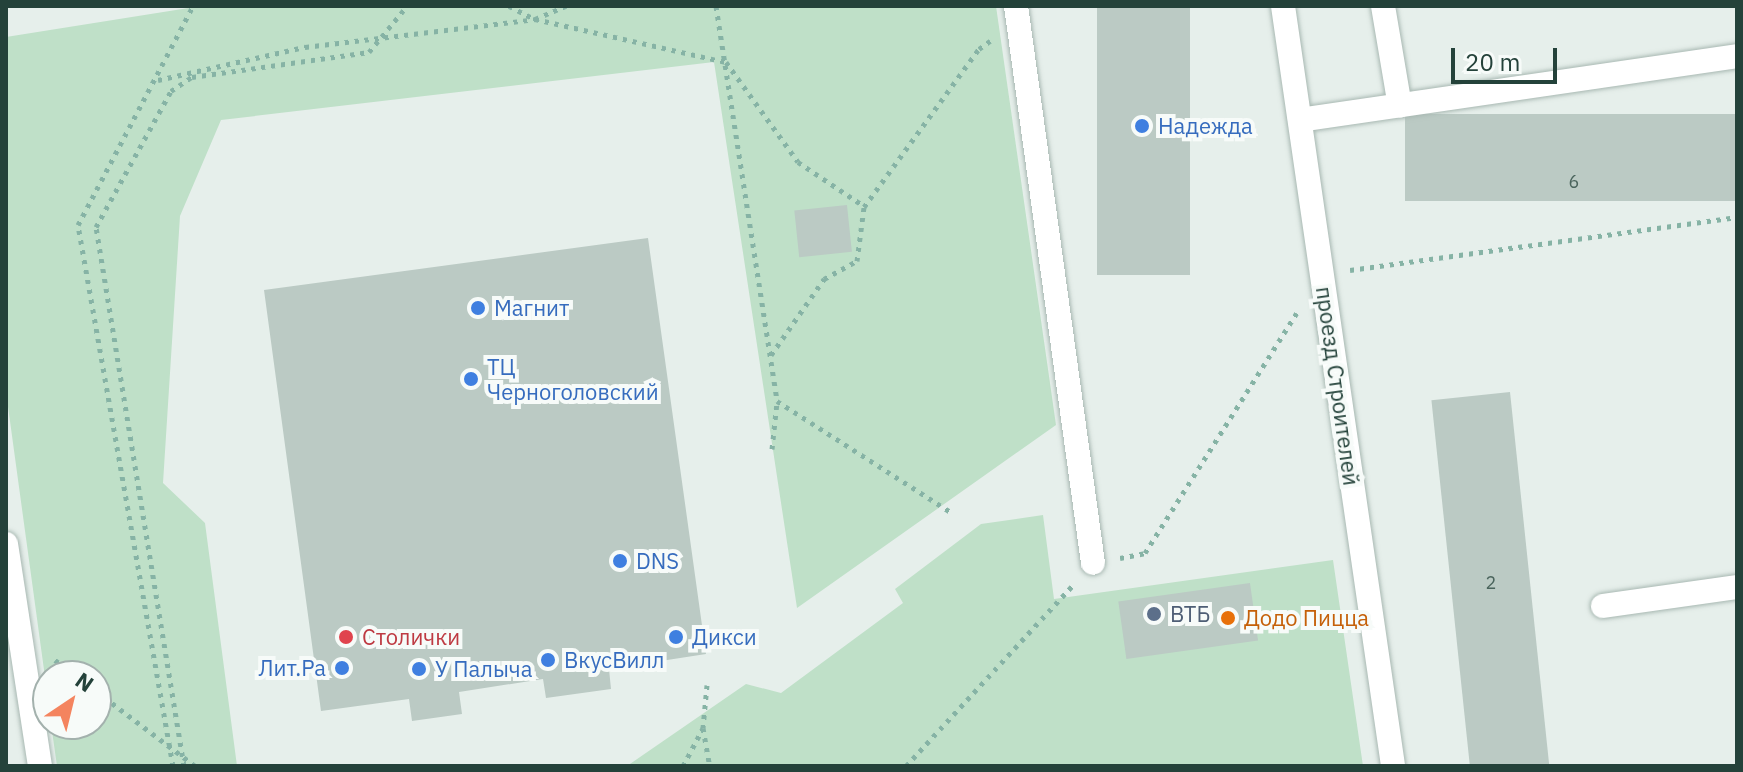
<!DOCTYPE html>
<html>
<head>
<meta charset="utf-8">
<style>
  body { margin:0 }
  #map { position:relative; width:1743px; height:772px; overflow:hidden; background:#e6efeb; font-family:"IBM Plex Sans",sans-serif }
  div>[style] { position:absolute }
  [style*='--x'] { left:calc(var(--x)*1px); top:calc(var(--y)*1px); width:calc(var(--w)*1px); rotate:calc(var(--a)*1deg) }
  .green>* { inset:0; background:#bfe0c8 }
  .building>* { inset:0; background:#bbcac4; transform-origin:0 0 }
  .path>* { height:5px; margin-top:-2.5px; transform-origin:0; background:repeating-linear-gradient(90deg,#86b3a5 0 4px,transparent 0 10px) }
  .roads { filter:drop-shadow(0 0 2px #a8b8b2) drop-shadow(0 0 2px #a8b8b2) }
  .minor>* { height:24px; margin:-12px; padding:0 12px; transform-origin:12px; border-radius:12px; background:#fff }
  .dots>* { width:22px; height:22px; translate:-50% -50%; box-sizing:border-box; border:4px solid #f7fbf9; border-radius:50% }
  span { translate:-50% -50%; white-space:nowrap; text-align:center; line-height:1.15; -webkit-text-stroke:8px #f7fbf9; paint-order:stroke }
  .number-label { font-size:18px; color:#4a645c }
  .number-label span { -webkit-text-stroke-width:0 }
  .shop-label { font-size:22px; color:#366cbe }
  .left { translate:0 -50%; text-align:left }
  .right { translate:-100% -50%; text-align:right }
  .street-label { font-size:22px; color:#24423a }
  .service-label { font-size:22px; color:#4e5e75 }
  .food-label { font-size:22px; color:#c56008 }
  .health-label { font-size:22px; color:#be3a42 }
  .frame { position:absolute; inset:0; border:8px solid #24423a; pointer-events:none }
  .north { position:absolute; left:32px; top:660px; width:80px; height:80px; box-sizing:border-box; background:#f7fbf9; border:2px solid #a3b1ad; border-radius:50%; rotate:35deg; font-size:22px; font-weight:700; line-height:32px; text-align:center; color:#24423a }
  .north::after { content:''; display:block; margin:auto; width:28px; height:36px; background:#f4845f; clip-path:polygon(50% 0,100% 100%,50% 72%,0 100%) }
  .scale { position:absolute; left:1451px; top:48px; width:106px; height:36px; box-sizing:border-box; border:4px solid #24423a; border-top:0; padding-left:10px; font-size:24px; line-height:28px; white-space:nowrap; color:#24423a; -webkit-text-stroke:6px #f7fbf9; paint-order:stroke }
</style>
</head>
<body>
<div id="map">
  <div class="green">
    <i style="clip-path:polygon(201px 6px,996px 6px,1056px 425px,797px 608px,714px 62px,221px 120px,180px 216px,163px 483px,205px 523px,237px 766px,57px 766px,51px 724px,96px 724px,96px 676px,48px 676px,48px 699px,6px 392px,6px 37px)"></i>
    <i style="clip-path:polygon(1043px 515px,1054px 599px,1333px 560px,1363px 766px,627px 766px,746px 684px,781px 693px,903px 603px,895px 589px,981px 524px)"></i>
  </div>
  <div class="building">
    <i style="left:1097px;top:6px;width:93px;height:269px"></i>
    <i style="left:1737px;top:114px;width:87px;height:332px;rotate:90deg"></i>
    <i style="left:847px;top:205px;width:47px;height:53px;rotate:84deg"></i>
    <i style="clip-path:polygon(648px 238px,706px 654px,609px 669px,611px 689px,546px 698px,543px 679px,459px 692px,462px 714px,412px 721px,409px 699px,321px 711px,264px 290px)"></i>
    <i style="left:1510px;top:392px;width:376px;height:79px;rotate:84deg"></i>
    <i style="left:1250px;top:583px;width:58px;height:133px;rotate:82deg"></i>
  </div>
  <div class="path">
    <i style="--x:509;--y:6;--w:29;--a:27"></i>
    <i style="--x:535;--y:19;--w:196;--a:12.7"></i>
    <i style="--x:726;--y:62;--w:123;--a:54.2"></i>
    <i style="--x:798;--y:162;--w:79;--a:33.7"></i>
    <i style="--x:716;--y:6;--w:400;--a:81.2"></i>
    <i style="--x:777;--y:401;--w:208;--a:32.6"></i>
    <i style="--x:158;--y:80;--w:151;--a:-12.7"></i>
    <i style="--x:305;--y:47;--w:232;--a:-6.9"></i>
    <i style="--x:535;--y:19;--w:34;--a:-23"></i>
    <i style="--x:1350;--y:270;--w:391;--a:-7.8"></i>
    <i style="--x:771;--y:355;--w:93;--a:-55.1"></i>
    <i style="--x:824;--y:279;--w:38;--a:-29"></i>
    <i style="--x:857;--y:261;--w:54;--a:-82.6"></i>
    <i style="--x:864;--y:207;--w:195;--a:-54"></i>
    <i style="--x:979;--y:49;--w:14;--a:-36"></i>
    <i style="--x:772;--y:449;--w:47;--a:-83.9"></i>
    <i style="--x:1120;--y:558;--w:25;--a:-11"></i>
    <i style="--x:1145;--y:553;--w:284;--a:-57.7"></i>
    <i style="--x:55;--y:660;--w:26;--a:37"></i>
    <i style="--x:707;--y:685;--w:43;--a:95.3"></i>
    <i style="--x:703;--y:728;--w:39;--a:80"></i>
    <i style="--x:96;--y:691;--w:124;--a:37.1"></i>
    <i style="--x:173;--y:766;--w:549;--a:-99.96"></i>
    <i style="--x:78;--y:225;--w:247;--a:-62.3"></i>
    <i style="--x:184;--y:766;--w:546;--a:-99.27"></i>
    <i style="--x:96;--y:227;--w:155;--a:-61.1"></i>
    <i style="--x:171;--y:91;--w:25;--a:-34"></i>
    <i style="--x:192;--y:77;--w:179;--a:-8"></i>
    <i style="--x:369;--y:52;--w:60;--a:-50.4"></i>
    <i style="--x:683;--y:766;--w:43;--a:-62.2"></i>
    <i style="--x:906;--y:766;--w:246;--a:-47.3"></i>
  </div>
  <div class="roads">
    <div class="minor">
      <i style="--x:1016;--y:6;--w:562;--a:82.13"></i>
      <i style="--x:1283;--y:6;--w:768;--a:81.76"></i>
      <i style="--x:1383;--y:6;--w:101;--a:80.4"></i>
      <i style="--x:1300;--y:120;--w:442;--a:-8.3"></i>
      <i style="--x:6;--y:544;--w:225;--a:81.3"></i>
      <i style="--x:1603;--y:606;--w:135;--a:-8.1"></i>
    </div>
  </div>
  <div class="dots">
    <i style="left:1142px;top:126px;background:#3f7fe0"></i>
    <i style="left:478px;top:308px;background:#3f7fe0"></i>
    <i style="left:471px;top:379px;background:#3f7fe0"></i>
    <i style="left:620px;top:561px;background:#3f7fe0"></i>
    <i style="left:1154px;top:614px;background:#5c6f8a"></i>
    <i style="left:1228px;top:618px;background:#e8710a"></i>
    <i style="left:346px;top:637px;background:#e0444e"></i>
    <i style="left:676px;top:637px;background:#3f7fe0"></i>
    <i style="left:548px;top:660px;background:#3f7fe0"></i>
    <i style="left:342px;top:668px;background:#3f7fe0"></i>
    <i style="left:419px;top:669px;background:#3f7fe0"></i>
  </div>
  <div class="number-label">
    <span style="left:1574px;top:182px">6</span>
    <span style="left:1491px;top:583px">2</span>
  </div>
  <div class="shop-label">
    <span class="left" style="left:1158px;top:126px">Надежда</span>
    <span class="left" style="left:494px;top:308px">Магнит</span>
    <span class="left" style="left:487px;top:379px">ТЦ<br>Черноголовский</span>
    <span class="left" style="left:636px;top:561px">DNS</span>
    <span class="left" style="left:692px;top:637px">Дикси</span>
    <span class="left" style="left:564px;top:660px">ВкусВилл</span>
    <span class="right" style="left:326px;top:668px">Лит.Ра</span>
    <span class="left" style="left:435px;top:669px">У Палыча</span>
  </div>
  <div class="street-label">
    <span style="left:1338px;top:386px;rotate:82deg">проезд Строителей</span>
  </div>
  <div class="service-label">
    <span class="left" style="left:1170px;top:614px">ВТБ</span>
  </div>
  <div class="food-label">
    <span class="left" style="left:1244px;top:618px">Додо Пицца</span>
  </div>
  <div class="health-label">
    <span class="left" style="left:362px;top:637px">Столички</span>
  </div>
  <div class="frame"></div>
  <div class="north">N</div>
  <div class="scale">20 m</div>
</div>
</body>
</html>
